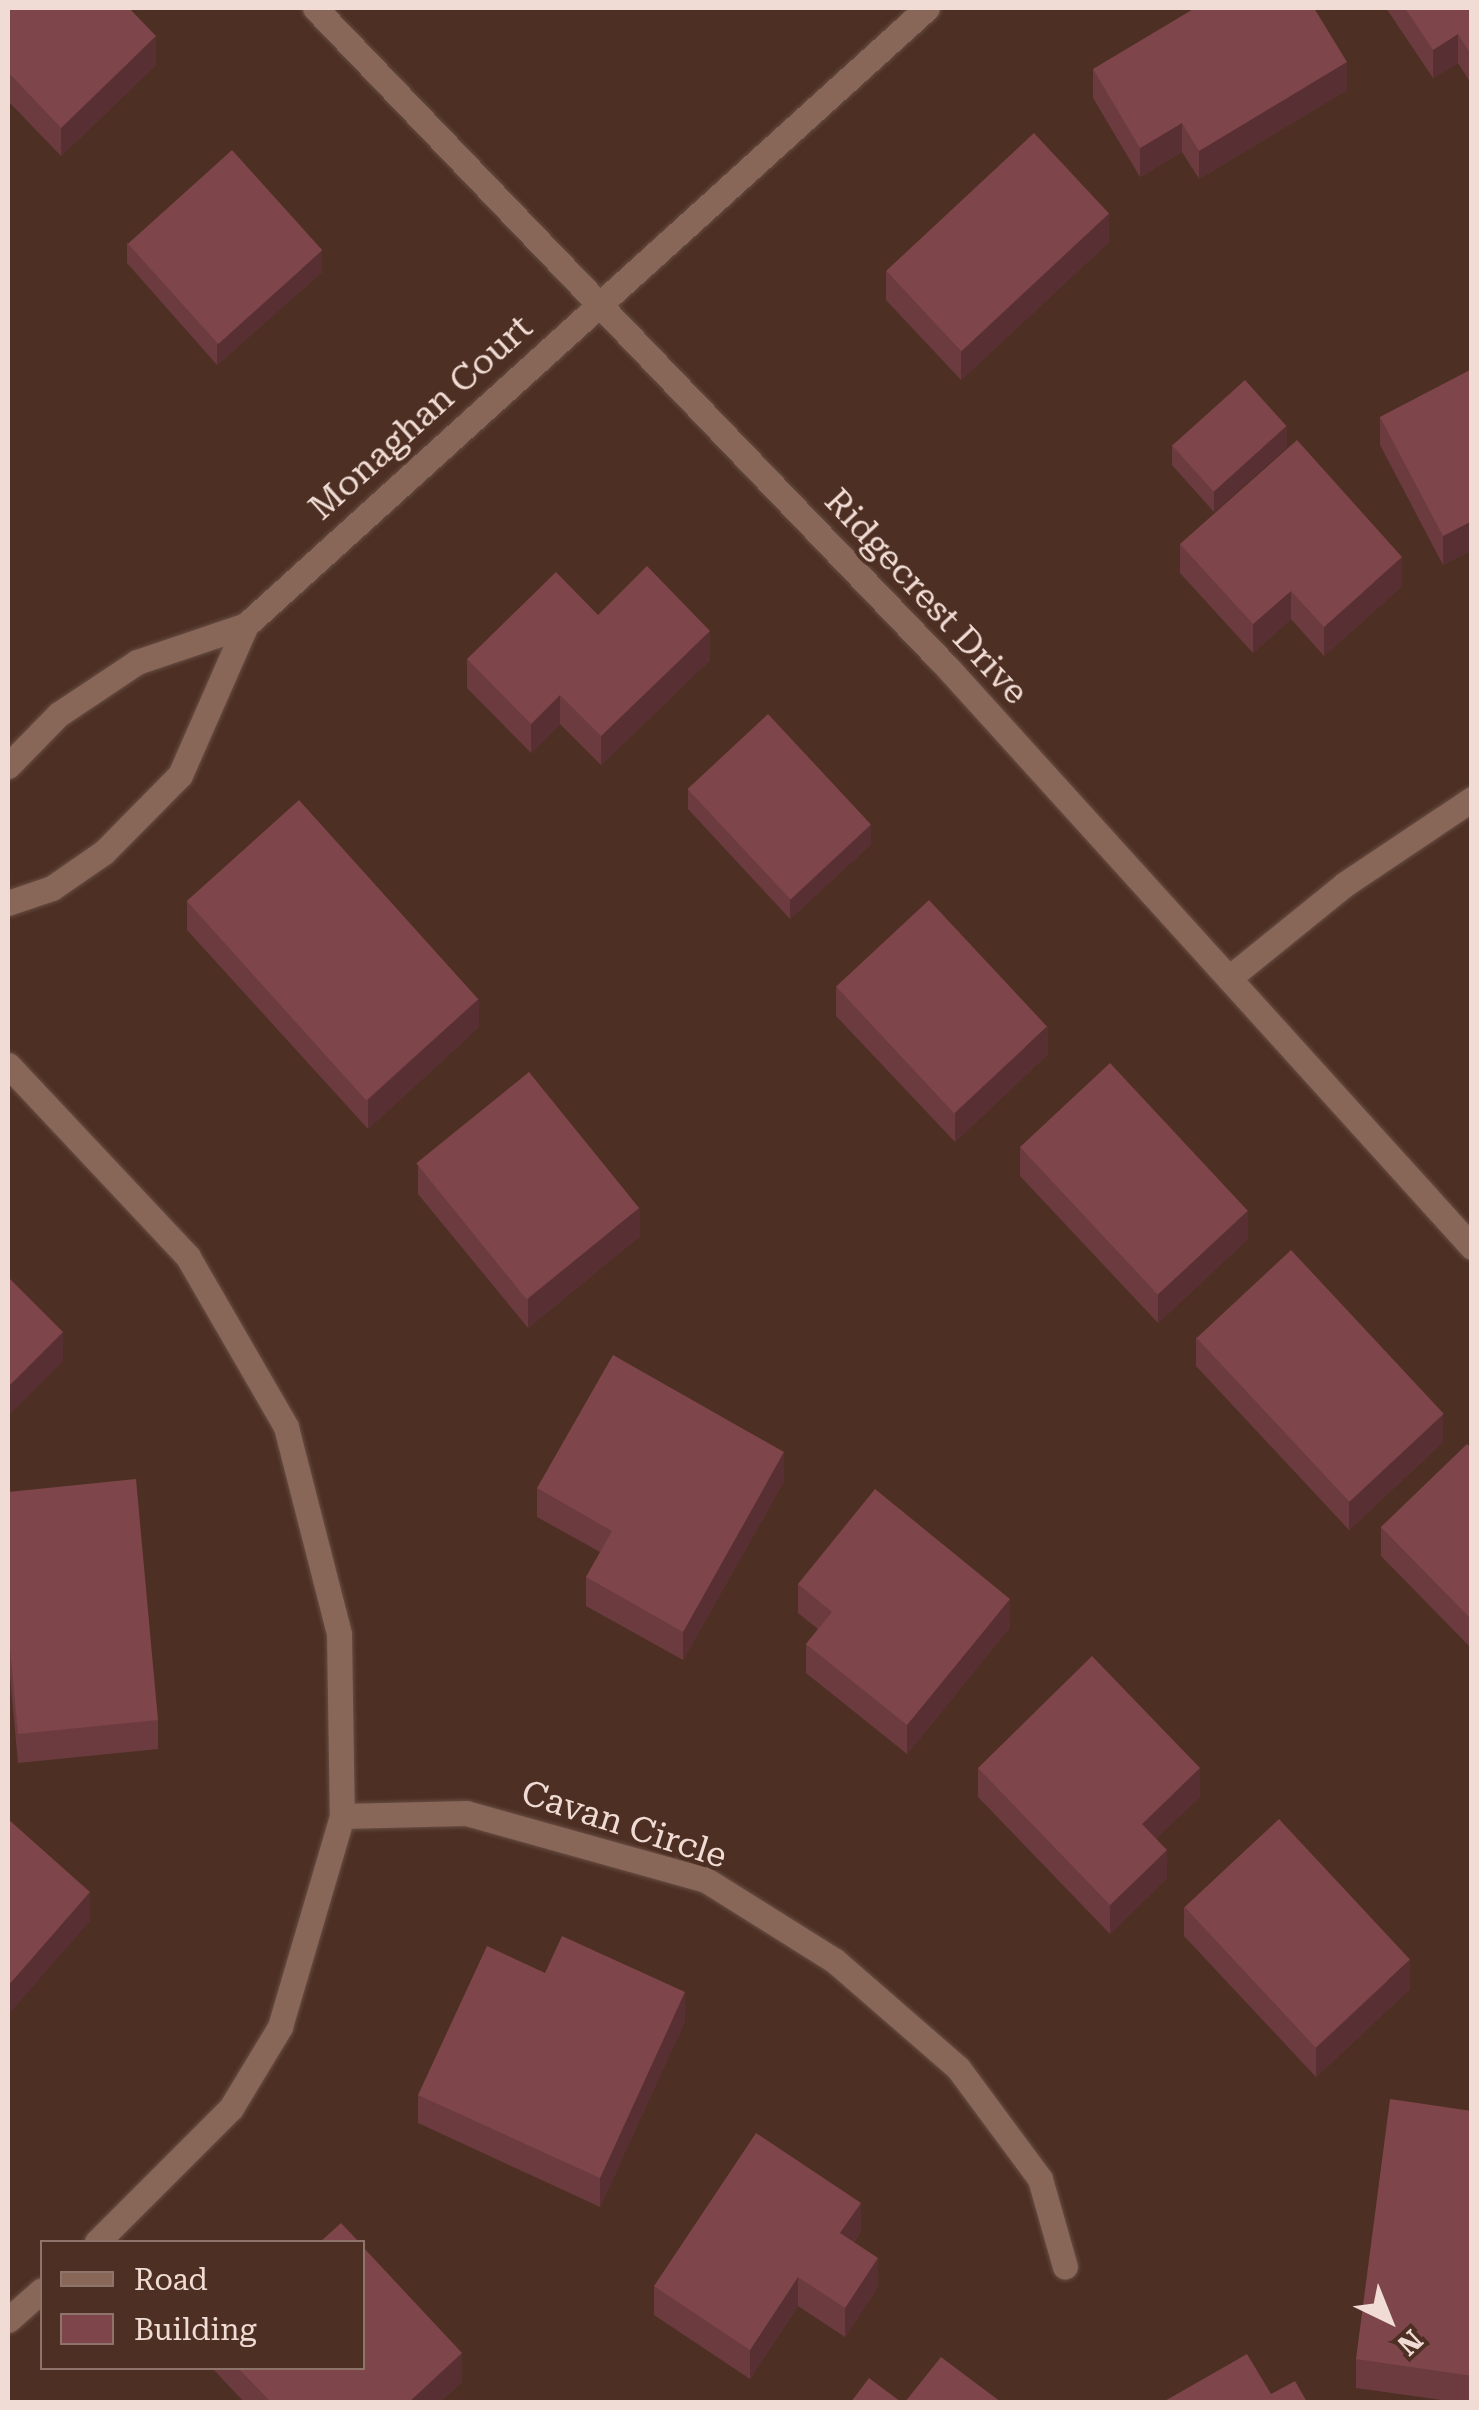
<!DOCTYPE html>
<html>
<head>
<meta charset="utf-8">
<style>
  body { margin:0 }
  #map { position:relative; width:1479px; height:2410px; overflow:hidden; background:#4d2f23; font-family:"Roboto Serif",serif }
  div>[style] { position:absolute }
  [style*='--x'] { left:calc(var(--x)*1px); top:calc(var(--y)*1px); width:calc(var(--w)*1px); rotate:calc(var(--a)*1deg) }
  .roads { filter:drop-shadow(0 0 2px #674d43) drop-shadow(0 0 2px #674d43) }
  .street>* { height:25px; margin:-12.5px; padding:0 12.5px; transform-origin:12.5px; border-radius:12.5px; background:#886658 }
  .wall>* { inset:0; background:#6c3b40 }
  .shaded-wall>* { inset:0; background:#583034 }
  .building>* { inset:0; background:#7e454a; transform-origin:0 0 }
  span { translate:-50% -50%; white-space:nowrap; text-align:center; line-height:1.15; -webkit-text-stroke:8px #4d2f23; paint-order:stroke }
  .street-label { font-size:35px; color:#f0dcd4 }
  .frame { position:absolute; inset:0; border:10px solid #f0dcd4; pointer-events:none }
  .legend { position:absolute; left:40px; top:2240px; width:325px; height:130px; box-sizing:border-box; background:#4d2f23; border:2px solid #8e746a; margin:0; padding:12px 18px; list-style:none; font-size:30px; color:#f0dcd4 }
  .legend li { display:flex; align-items:center; gap:20px; height:50px }
  .legend b { width:50px; border:2px solid #8e746a }
  .north { position:absolute; left:1339px; top:2270px; width:100px; height:100px; -webkit-text-stroke:8px #4d2f23; paint-order:stroke; rotate:137deg; font-size:28px; font-weight:700; line-height:40px; text-align:center; color:#f0dcd4 }
  .north::after { content:''; display:block; margin:auto; width:35px; height:45px; background:#f0dcd4; clip-path:polygon(50% 0,100% 100%,50% 72%,0 100%) }
</style>
</head>
<body>
<div id="map">
  <div class="roads">
    <div class="street">
      <i style="--x:315;--y:8;--w:913;--a:46.2"></i>
      <i style="--x:947;--y:667;--w:782;--a:47.85"></i>
      <i style="--x:8;--y:766;--w:73;--a:-45.6"></i>
      <i style="--x:59;--y:714;--w:94;--a:-33.7"></i>
      <i style="--x:137;--y:662;--w:115;--a:-18.7"></i>
      <i style="--x:8;--y:903;--w:46;--a:-18.8"></i>
      <i style="--x:52;--y:888;--w:63;--a:-34.7"></i>
      <i style="--x:104;--y:852;--w:108;--a:-45.4"></i>
      <i style="--x:180;--y:775;--w:164;--a:-66.3"></i>
      <i style="--x:246;--y:625;--w:919;--a:-42.18"></i>
      <i style="--x:1229;--y:978;--w:149;--a:-39"></i>
      <i style="--x:1345;--y:884;--w:153;--a:-33.8"></i>
      <i style="--x:8;--y:1065;--w:263;--a:46.8"></i>
      <i style="--x:188;--y:1257;--w:196;--a:60"></i>
      <i style="--x:286;--y:1427;--w:214;--a:75.6"></i>
      <i style="--x:339;--y:1634;--w:182;--a:89.1"></i>
      <i style="--x:342;--y:1816;--w:220;--a:106.4"></i>
      <i style="--x:280;--y:2027;--w:95;--a:121.2"></i>
      <i style="--x:231;--y:2108;--w:190;--a:135"></i>
      <i style="--x:342;--y:1816;--w:124;--a:-1.4"></i>
      <i style="--x:466;--y:1813;--w:249;--a:15.6"></i>
      <i style="--x:706;--y:1880;--w:152;--a:32.1"></i>
      <i style="--x:835;--y:1961;--w:163;--a:41"></i>
      <i style="--x:958;--y:2068;--w:138;--a:53.5"></i>
      <i style="--x:1040;--y:2179;--w:91;--a:74.1"></i>
      <i style="--x:8;--y:2320;--w:45;--a:-41.4"></i>
    </div>
  </div>
  <div class="wall">
    <i style="clip-path:polygon(8px 8px,156px 65px,61px 156px,8px 101px)"></i>
    <i style="clip-path:polygon(1386px 8px,1472px 8px,1472px 85px,1458px 63px,1433px 78px)"></i>
    <i style="clip-path:polygon(1093px 69px,1347px 90px,1199px 179px,1182px 152px,1140px 177px,1093px 98px)"></i>
    <i style="clip-path:polygon(1109px 242px,961px 380px,886px 300px,886px 271px)"></i>
    <i style="clip-path:polygon(127px 243px,322px 272px,217px 365px,127px 263px)"></i>
    <i style="clip-path:polygon(1472px 369px,1472px 550px,1443px 565px,1380px 445px,1380px 417px)"></i>
    <i style="clip-path:polygon(1172px 445px,1287px 447px,1214px 512px,1172px 465px)"></i>
    <i style="clip-path:polygon(1180px 544px,1402px 586px,1324px 656px,1291px 619px,1253px 653px,1180px 573px)"></i>
    <i style="clip-path:polygon(598px 615px,710px 660px,601px 765px,560px 724px,531px 753px,467px 688px,467px 659px)"></i>
    <i style="clip-path:polygon(688px 789px,871px 844px,790px 919px,688px 809px)"></i>
    <i style="clip-path:polygon(187px 901px,479px 1027px,368px 1129px,187px 930px)"></i>
    <i style="clip-path:polygon(836px 987px,1048px 1054px,955px 1142px,836px 1016px)"></i>
    <i style="clip-path:polygon(1020px 1147px,1248px 1239px,1158px 1323px,1020px 1176px)"></i>
    <i style="clip-path:polygon(418px 1165px,640px 1236px,528px 1328px,418px 1194px)"></i>
    <i style="clip-path:polygon(1196px 1337px,1443px 1442px,1349px 1530px,1196px 1366px)"></i>
    <i style="clip-path:polygon(1472px 1449px,1472px 1649px,1381px 1556px,1381px 1527px)"></i>
    <i style="clip-path:polygon(784px 1481px,683px 1660px,586px 1606px,586px 1577px,600px 1552px,537px 1517px,537px 1488px)"></i>
    <i style="clip-path:polygon(8px 1492px,158px 1720px,158px 1749px,18px 1763px,8px 1654px)"></i>
    <i style="clip-path:polygon(798px 1584px,1010px 1627px,907px 1754px,806px 1673px,806px 1644px,818px 1629px,798px 1613px)"></i>
    <i style="clip-path:polygon(978px 1768px,1200px 1797px,1156px 1838px,1167px 1878px,1110px 1934px,978px 1797px)"></i>
    <i style="clip-path:polygon(1184px 1907px,1410px 1989px,1316px 2077px,1184px 1936px)"></i>
    <i style="clip-path:polygon(545px 1973px,685px 2021px,600px 2207px,418px 2123px,418px 2095px)"></i>
    <i style="clip-path:polygon(1472px 2111px,1472px 2402px,1456px 2402px,1356px 2388px,1356px 2359px)"></i>
    <i style="clip-path:polygon(861px 2231px,854px 2242px,878px 2287px,845px 2337px,798px 2306px,750px 2379px,654px 2315px,654px 2286px)"></i>
    <i style="clip-path:polygon(214px 2368px,362px 2368px,462px 2382px,440px 2402px,244px 2402px,214px 2370px)"></i>
  </div>
  <div class="shaded-wall">
    <i style="clip-path:polygon(1458px 34px,1458px 63px,1433px 78px,1433px 50px)"></i>
    <i style="clip-path:polygon(156px 36px,156px 65px,61px 156px,61px 128px)"></i>
    <i style="clip-path:polygon(1347px 62px,1347px 90px,1199px 179px,1199px 151px)"></i>
    <i style="clip-path:polygon(1182px 123px,1182px 152px,1140px 177px,1140px 148px)"></i>
    <i style="clip-path:polygon(1109px 213px,1109px 242px,961px 380px,961px 351px)"></i>
    <i style="clip-path:polygon(322px 251px,322px 272px,217px 365px,217px 344px)"></i>
    <i style="clip-path:polygon(1287px 426px,1287px 447px,1214px 512px,1214px 491px)"></i>
    <i style="clip-path:polygon(1472px 521px,1472px 550px,1443px 565px,1443px 536px)"></i>
    <i style="clip-path:polygon(1402px 557px,1402px 586px,1324px 656px,1324px 627px)"></i>
    <i style="clip-path:polygon(1291px 591px,1291px 619px,1253px 653px,1253px 624px)"></i>
    <i style="clip-path:polygon(710px 631px,710px 660px,601px 765px,601px 736px)"></i>
    <i style="clip-path:polygon(560px 695px,560px 724px,531px 753px,531px 724px)"></i>
    <i style="clip-path:polygon(871px 824px,871px 844px,790px 919px,790px 899px)"></i>
    <i style="clip-path:polygon(479px 998px,479px 1027px,368px 1129px,368px 1100px)"></i>
    <i style="clip-path:polygon(1048px 1026px,1048px 1054px,955px 1142px,955px 1113px)"></i>
    <i style="clip-path:polygon(640px 1207px,640px 1236px,528px 1328px,528px 1299px)"></i>
    <i style="clip-path:polygon(1248px 1210px,1248px 1239px,1158px 1323px,1158px 1294px)"></i>
    <i style="clip-path:polygon(63px 1332px,63px 1361px,8px 1416px,8px 1387px)"></i>
    <i style="clip-path:polygon(1443px 1414px,1443px 1442px,1349px 1530px,1349px 1501px)"></i>
    <i style="clip-path:polygon(784px 1452px,784px 1481px,683px 1660px,683px 1632px)"></i>
    <i style="clip-path:polygon(1010px 1599px,1010px 1627px,907px 1754px,907px 1725px)"></i>
    <i style="clip-path:polygon(1200px 1768px,1200px 1797px,1142px 1852px,1142px 1824px)"></i>
    <i style="clip-path:polygon(1167px 1850px,1167px 1878px,1110px 1934px,1110px 1905px)"></i>
    <i style="clip-path:polygon(90px 1892px,90px 1921px,8px 2015px,8px 1986px)"></i>
    <i style="clip-path:polygon(1410px 1960px,1410px 1989px,1316px 2077px,1316px 2048px)"></i>
    <i style="clip-path:polygon(685px 1992px,685px 2021px,600px 2207px,600px 2178px)"></i>
    <i style="clip-path:polygon(861px 2203px,861px 2231px,840px 2262px,840px 2233px)"></i>
    <i style="clip-path:polygon(878px 2258px,878px 2287px,845px 2337px,845px 2308px)"></i>
    <i style="clip-path:polygon(798px 2277px,798px 2306px,750px 2379px,750px 2350px)"></i>
    <i style="clip-path:polygon(462px 2353px,462px 2382px,440px 2402px,409px 2402px)"></i>
  </div>
  <div class="building">
    <i style="clip-path:polygon(8px 8px,129px 8px,156px 36px,61px 128px,8px 72px)"></i>
    <i style="clip-path:polygon(1195px 8px,1314px 8px,1347px 62px,1199px 151px,1182px 123px,1140px 148px,1093px 69px)"></i>
    <i style="clip-path:polygon(1405px 8px,1472px 8px,1472px 56px,1458px 34px,1433px 50px)"></i>
    <i style="left:1034px;top:133px;width:110px;height:202px;rotate:47deg"></i>
    <i style="left:232px;top:150px;width:135px;height:140px;rotate:48deg"></i>
    <i style="clip-path:polygon(1472px 369px,1472px 521px,1443px 536px,1380px 417px)"></i>
    <i style="left:1245px;top:380px;width:62px;height:98px;rotate:48deg"></i>
    <i style="clip-path:polygon(1297px 440px,1402px 557px,1324px 627px,1291px 591px,1253px 624px,1180px 544px)"></i>
    <i style="clip-path:polygon(647px 566px,710px 631px,601px 736px,560px 695px,531px 724px,467px 659px,556px 572px,598px 615px)"></i>
    <i style="left:768px;top:714px;width:151px;height:110px;rotate:47deg"></i>
    <i style="left:299px;top:800px;width:268px;height:151px;rotate:48deg"></i>
    <i style="left:929px;top:900px;width:173px;height:127px;rotate:47deg"></i>
    <i style="left:1110px;top:1063px;width:202px;height:123px;rotate:47deg"></i>
    <i style="left:529px;top:1072px;width:175px;height:145px;rotate:51deg"></i>
    <i style="left:1291px;top:1250px;width:224px;height:129px;rotate:47deg"></i>
    <i style="clip-path:polygon(10px 1279px,63px 1332px,8px 1387px,8px 1281px)"></i>
    <i style="clip-path:polygon(613px 1355px,784px 1452px,683px 1632px,586px 1577px,612px 1531px,537px 1488px)"></i>
    <i style="clip-path:polygon(1467px 1444px,1472px 1449px,1472px 1620px,1381px 1527px)"></i>
    <i style="clip-path:polygon(136px 1479px,158px 1720px,18px 1734px,8px 1626px,8px 1492px)"></i>
    <i style="clip-path:polygon(875px 1489px,1010px 1599px,907px 1725px,806px 1644px,832px 1612px,798px 1584px)"></i>
    <i style="clip-path:polygon(1092px 1656px,1200px 1768px,1142px 1824px,1167px 1850px,1110px 1905px,978px 1768px)"></i>
    <i style="clip-path:polygon(8px 1819px,90px 1892px,8px 1986px)"></i>
    <i style="left:1279px;top:1819px;width:192px;height:129px;rotate:47deg"></i>
    <i style="clip-path:polygon(562px 1936px,685px 1992px,600px 2178px,418px 2095px,487px 1946px,545px 1973px)"></i>
    <i style="clip-path:polygon(1390px 2099px,1472px 2111px,1472px 2376px,1356px 2359px)"></i>
    <i style="clip-path:polygon(756px 2133px,861px 2203px,840px 2233px,878px 2258px,845px 2308px,798px 2277px,750px 2350px,654px 2286px)"></i>
    <i style="clip-path:polygon(341px 2223px,359px 2242px,320px 2242px)"></i>
    <i style="clip-path:polygon(362px 2246px,462px 2353px,409px 2402px,271px 2402px,238px 2368px,362px 2368px)"></i>
    <i style="clip-path:polygon(1247px 2354px,1271px 2394px,1295px 2381px,1307px 2402px,1163px 2402px)"></i>
    <i style="clip-path:polygon(941px 2357px,1001px 2402px,905px 2402px)"></i>
    <i style="clip-path:polygon(869px 2378px,901px 2402px,851px 2402px)"></i>
  </div>
  <div class="street-label">
    <span style="left:421px;top:418px;rotate:-42deg">Monaghan Court</span>
    <span style="left:926px;top:597px;rotate:47deg">Ridgecrest Drive</span>
    <span style="left:624px;top:1825px;rotate:18deg">Cavan Circle</span>
  </div>
  <div class="frame"></div>
  <ul class="legend">
  <li><b style="height:12px;background:#886658"></b>Road</li>
  <li><b style="height:28px;background:#7e454a"></b>Building</li>
  </ul>
  <div class="north">N</div>
</div>
</body>
</html>
